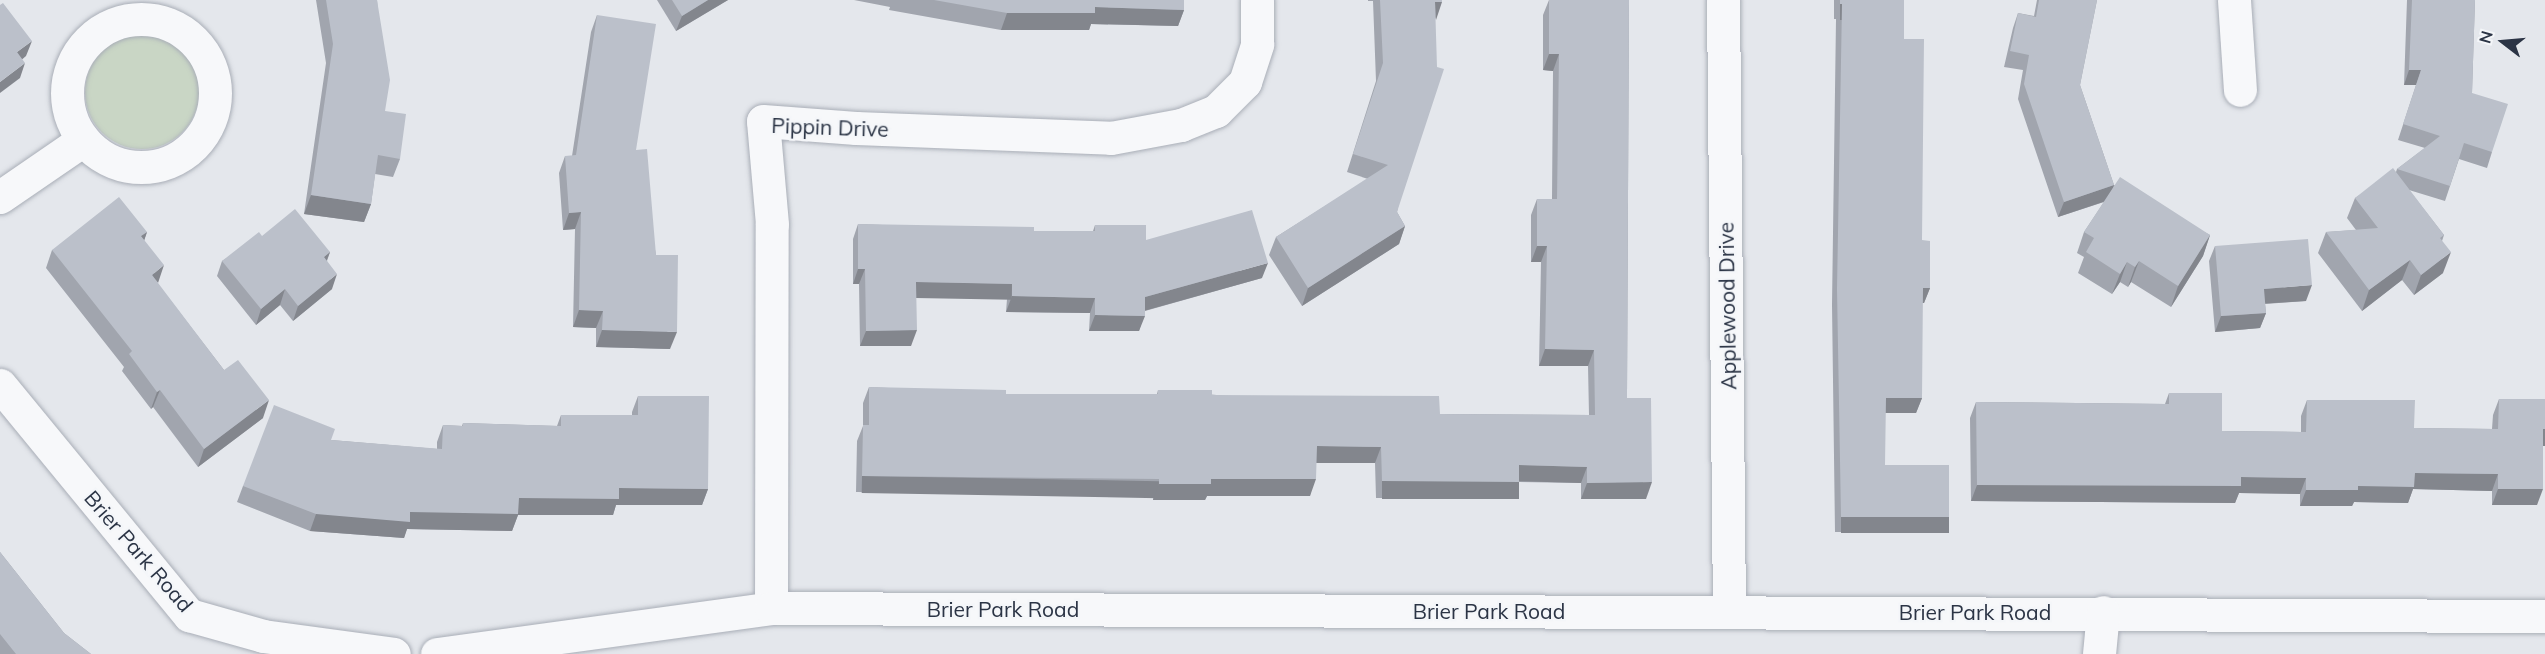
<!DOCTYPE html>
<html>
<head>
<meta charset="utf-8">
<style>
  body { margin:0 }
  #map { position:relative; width:2545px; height:654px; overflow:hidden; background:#e4e7ec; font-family:Mulish,sans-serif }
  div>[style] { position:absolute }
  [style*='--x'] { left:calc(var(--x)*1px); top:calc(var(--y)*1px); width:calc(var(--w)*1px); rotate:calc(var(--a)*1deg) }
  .green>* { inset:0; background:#c9d6c5 }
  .round { border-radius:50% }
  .roads { filter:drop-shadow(0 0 2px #a9aeb7) drop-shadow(0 0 2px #a9aeb7) }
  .street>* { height:33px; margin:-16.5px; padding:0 16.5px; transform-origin:16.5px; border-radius:16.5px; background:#f7f8fa }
  .street>.ring { margin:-16.5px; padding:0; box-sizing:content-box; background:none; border:33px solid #f7f8fa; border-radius:50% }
  .wall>* { inset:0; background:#a1a5ae }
  .shaded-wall>* { inset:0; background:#83868d; transform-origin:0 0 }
  .building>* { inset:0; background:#bbc0ca }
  span { translate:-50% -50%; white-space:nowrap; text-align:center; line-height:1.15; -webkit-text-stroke:4.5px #f4f6f9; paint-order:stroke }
  .street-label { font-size:21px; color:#2b3445 }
  .north { position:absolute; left:2473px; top:12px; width:60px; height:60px; -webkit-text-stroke:4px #f4f6f9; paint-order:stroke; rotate:286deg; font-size:16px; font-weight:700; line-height:24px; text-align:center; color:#2b3445 }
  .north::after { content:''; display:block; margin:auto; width:21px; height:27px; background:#2b3445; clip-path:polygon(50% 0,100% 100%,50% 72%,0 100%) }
</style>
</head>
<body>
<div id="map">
  <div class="green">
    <i class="round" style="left:85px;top:35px;width:114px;height:114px"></i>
  </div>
  <div class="roads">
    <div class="street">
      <i style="--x:1723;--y:0;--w:612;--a:89.44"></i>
      <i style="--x:2234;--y:0;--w:90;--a:86.2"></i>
      <i class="ring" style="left:67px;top:19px;width:115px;height:115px"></i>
      <i style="--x:0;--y:197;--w:101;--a:-34.5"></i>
      <i style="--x:0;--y:385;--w:298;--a:50.6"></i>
      <i style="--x:189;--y:615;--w:77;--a:15.8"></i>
      <i style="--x:263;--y:636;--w:132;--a:7.8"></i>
      <i style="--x:771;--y:608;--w:384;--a:-89.9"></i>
      <i style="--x:772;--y:224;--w:103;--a:-95"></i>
      <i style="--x:763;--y:121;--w:93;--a:4.3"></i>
      <i style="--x:856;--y:128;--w:255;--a:2.2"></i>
      <i style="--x:1111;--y:138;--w:71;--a:-10.5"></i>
      <i style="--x:1181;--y:125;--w:38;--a:-22"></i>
      <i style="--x:1216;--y:111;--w:41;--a:-45"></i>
      <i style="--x:1245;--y:82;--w:40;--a:-72"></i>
      <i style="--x:1257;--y:44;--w:44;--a:-90"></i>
      <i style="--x:437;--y:654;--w:337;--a:-7.8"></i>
      <i style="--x:771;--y:608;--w:1774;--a:0.26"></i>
      <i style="--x:2099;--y:654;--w:42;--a:-84.6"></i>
    </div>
  </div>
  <div class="wall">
    <i style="clip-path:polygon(316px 0,377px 0,385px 111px,400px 159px,393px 177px,375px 174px,371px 204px,364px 222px,304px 214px,326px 63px)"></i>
    <i style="clip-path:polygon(657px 0,728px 0,676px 31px)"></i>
    <i style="clip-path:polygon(854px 0,1184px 0,1184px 10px,1178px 26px,1091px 24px,1089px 30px,1001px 30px,889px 10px,890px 7px)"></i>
    <i style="clip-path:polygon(1368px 0,1442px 0,1435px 20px,1397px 212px,1405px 226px,1399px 244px,1302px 306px,1269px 255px,1276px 237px,1368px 179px,1347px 172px,1376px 81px,1373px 1px,1368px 1px)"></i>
    <i style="clip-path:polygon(1549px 0,1629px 0,1627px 398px,1646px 499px,1581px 499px,1581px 483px,1519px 482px,1513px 498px,1376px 498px,1375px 463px,1316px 463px,1310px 496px,1207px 496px,1205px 500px,1153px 500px,1153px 495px,856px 492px,857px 441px,863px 426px,863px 403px,869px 387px,1006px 394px,1157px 394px,1158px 390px,1440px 414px,1589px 415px,1588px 366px,1539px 366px,1541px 262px,1531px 262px,1531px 215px,1537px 199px,1552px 199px,1553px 71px,1543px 70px,1543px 15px)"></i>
    <i style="clip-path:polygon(1834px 0,1904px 0,1904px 39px,1922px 240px,1930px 288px,1924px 303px,1922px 303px,1922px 398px,1916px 413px,1885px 413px,1885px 465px,1949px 517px,1944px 532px,1835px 532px,1832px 305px,1836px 19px,1834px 19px)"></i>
    <i style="clip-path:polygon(2037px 0,2097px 0,2080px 85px,2114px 185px,2210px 235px,2203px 256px,2171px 307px,2131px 282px,2128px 287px,2120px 282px,2112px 294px,2078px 273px,2084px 257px,2077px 253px,2084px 232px,2104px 202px,2058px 217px,2018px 99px,2023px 70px,2004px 67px,2013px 28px,2018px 13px,2034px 16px)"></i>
    <i style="clip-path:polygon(2407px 0,2475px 0,2472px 93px,2492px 152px,2487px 168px,2459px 159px,2445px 201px,2409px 190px,2444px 235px,2442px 241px,2443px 273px,2414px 295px,2402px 280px,2362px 311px,2318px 253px,2326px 232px,2356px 230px,2347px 218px,2355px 198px,2396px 172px,2397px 169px,2425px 148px,2398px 140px,2416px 85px,2404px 85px)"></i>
    <i style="clip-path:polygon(597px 15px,636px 150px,656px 255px,670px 349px,596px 347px,596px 328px,573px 327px,575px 229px,563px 230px,559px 173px,565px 156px,572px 156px,591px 32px)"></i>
    <i style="clip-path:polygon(858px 224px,1034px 231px,1093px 231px,1095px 225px,1146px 240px,1262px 278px,1145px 311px,1139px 331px,1089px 331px,1090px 313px,1006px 312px,1007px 299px,916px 297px,911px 346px,860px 346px,859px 284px,853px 284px,853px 239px)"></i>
    <i style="clip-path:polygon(147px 232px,144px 240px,157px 283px,224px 370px,263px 418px,198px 467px,153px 407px,151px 409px,122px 371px,124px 367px,46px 268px,52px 250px)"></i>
    <i style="clip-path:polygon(262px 236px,330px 252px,327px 261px,332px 289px,293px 321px,280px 305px,256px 325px,217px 276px,222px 261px)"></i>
    <i style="clip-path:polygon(2215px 246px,2306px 301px,2265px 304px,2266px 313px,2260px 328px,2215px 332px,2209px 261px)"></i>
    <i style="clip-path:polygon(2169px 393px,2222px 431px,2301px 432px,2301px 416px,2307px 400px,2414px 428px,2492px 429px,2493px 415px,2499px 399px,2543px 446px,2537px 505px,2492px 505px,2492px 491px,2413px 489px,2408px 503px,2354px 502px,2352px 506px,2300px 506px,2300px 494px,2239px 493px,2235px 503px,1971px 501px,1970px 418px,1976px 402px,2165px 404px)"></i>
    <i style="clip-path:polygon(638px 396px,708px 489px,702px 505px,616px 505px,613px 515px,518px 515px,512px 531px,407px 529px,404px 538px,310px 531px,237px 502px,243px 486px,331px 440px,437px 449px,437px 442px,443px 425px,462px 426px,463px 423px,557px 426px,561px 415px,632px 415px,632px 412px)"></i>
    <i style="clip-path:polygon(0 552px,64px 633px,91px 654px,0 654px)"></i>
  </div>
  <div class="shaded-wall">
    <i style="clip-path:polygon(708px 0,728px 0,676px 31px,682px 16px)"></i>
    <i style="clip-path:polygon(1435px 2px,1442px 2px,1436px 20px)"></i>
    <i style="left:1840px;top:4px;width:2px;height:16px"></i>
    <i style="clip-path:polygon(1095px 7px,1184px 10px,1178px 26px,1091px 24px,1089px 30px,1001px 30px,1007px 13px)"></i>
    <i style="clip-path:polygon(32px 41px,26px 56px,12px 68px,17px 52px)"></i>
    <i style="clip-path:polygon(1549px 54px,1559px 54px,1553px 71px,1543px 70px)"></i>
    <i style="clip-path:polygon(25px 63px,20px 78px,0 93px,0 82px)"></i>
    <i style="clip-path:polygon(2409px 70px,2421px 70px,2416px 85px,2404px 85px)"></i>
    <i style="clip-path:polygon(2114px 185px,2109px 200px,2058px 217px,2064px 202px)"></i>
    <i style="clip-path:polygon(311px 195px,371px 204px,364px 222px,304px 214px)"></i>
    <i style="clip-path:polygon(581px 212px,575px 229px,563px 230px,569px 213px)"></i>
    <i style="clip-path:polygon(1405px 226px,1399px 244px,1302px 306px,1308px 288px)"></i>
    <i style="clip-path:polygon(147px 232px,141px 250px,141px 236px)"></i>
    <i style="clip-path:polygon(2210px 235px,2203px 256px,2171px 307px,2178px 286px)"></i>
    <i style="clip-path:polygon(1537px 246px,1547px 246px,1541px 262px,1531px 262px)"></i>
    <i style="clip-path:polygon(330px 252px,324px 267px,324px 257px)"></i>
    <i style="clip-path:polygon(2451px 252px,2443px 273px,2414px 295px,2421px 275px)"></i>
    <i style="clip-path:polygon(2410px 260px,2402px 280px,2362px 311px,2369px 290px)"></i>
    <i style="clip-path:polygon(2139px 261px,2131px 282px,2128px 287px,2135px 267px)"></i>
    <i style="clip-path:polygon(2127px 262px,2120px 282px,2112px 294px,2120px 274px)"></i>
    <i style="clip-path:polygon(1268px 263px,1262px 278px,1140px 312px,1145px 297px)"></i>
    <i style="clip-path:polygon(164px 265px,158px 283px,152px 275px)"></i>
    <i style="clip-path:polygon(858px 269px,865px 269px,859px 284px,853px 284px)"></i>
    <i style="clip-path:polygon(337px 274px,332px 289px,293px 321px,298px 306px)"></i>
    <i style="left:916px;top:282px;width:96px;height:16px;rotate:1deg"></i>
    <i style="clip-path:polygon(2312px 285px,2306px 301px,2258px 304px,2264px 289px)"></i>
    <i style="clip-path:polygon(1923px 288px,1930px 288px,1924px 303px,1917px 303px)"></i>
    <i style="clip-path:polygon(285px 289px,280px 305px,256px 325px,261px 309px)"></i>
    <i style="clip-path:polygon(1012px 296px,1095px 298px,1090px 313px,1006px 312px)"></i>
    <i style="clip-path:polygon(579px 310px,603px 311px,596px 328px,573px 327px)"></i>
    <i style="clip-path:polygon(2266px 313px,2260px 328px,2215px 332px,2221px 316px)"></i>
    <i style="clip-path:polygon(1095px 315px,1145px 316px,1139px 331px,1089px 331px)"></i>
    <i style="clip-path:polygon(602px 330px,677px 332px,670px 349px,596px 347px)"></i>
    <i style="clip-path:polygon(917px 330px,911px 346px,860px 346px,866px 331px)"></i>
    <i style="clip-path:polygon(1545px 349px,1594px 350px,1588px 366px,1539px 366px)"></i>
    <i style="clip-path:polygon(160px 390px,153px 407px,151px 409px,157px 392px)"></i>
    <i style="clip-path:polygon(1886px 398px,1922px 398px,1916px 413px,1880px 413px)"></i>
    <i style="clip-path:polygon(269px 400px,263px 418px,198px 467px,204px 449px)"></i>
    <i style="clip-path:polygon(2543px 429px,2545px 429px,2545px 446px,2538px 446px)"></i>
    <i style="clip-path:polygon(1317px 446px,1381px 447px,1375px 463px,1311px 463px)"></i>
    <i style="clip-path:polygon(1519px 465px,1587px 467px,1581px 483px,1513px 481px)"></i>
    <i style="clip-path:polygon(2415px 473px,2498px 474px,2492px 491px,2413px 489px,2408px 503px,2354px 502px,2352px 506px,2300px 506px,2306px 490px)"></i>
    <i style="left:862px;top:476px;width:297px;height:17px;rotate:1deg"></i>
    <i style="clip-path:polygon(2241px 477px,2306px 478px,2300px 494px,2239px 493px,2235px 503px,1971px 501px,1977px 485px)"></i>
    <i style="clip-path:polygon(1211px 479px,1316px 479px,1310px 496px,1207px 496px,1205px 500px,1153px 500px,1159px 484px)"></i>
    <i style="left:1382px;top:481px;width:137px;height:18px"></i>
    <i style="clip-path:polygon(1652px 482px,1646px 499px,1581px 499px,1587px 483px)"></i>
    <i style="clip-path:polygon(619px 488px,708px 489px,702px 505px,616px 505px,613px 515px,518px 515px,512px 531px,407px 529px,404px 538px,310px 531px,316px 514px,410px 512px,519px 498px)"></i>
    <i style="clip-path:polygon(2498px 489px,2543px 489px,2537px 505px,2492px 505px)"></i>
    <i style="left:1841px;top:517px;width:108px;height:16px"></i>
  </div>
  <div class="building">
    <i style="clip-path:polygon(326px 0,377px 0,390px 80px,385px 111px,406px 114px,400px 159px,378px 155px,371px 204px,311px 195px,333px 44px)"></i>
    <i style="clip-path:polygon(672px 0,708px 0,682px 16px)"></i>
    <i style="clip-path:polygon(934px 0,1184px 0,1184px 10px,1095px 7px,1095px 13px,1007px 13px)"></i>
    <i style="clip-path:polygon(1380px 0,1442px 0,1442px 2px,1435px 2px,1437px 67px,1444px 69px,1397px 212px,1405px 226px,1308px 288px,1276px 237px,1388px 165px,1353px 154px,1383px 63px)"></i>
    <i style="clip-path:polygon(1549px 0,1629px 0,1627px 398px,1651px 398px,1652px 482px,1587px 483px,1587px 467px,1519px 465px,1519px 482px,1382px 481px,1381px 447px,1317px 446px,1316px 479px,1211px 479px,1211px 484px,1159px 484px,1159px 479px,862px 476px,863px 425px,869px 425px,869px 387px,1006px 390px,1006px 394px,1158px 394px,1158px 390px,1212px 390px,1212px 395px,1439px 396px,1440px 414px,1595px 415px,1594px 350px,1545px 349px,1547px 246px,1537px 246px,1537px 199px,1557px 199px,1559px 54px,1549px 54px)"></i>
    <i style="clip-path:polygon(1840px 0,1904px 0,1904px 39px,1924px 39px,1922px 240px,1930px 241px,1930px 288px,1923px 288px,1922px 398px,1886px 398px,1885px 465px,1949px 465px,1949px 517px,1841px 517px,1837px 289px,1842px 4px,1840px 4px)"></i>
    <i style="clip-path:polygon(2039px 0,2097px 0,2080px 85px,2114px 185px,2064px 202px,2024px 84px,2029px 55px,2010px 51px,2018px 13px,2036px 17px)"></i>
    <i style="clip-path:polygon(2412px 0,2475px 0,2472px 93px,2508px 104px,2492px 152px,2464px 143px,2450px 186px,2397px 169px,2440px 136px,2403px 124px,2421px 70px,2409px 70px)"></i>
    <i style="clip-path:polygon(3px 3px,32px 41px,17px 52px,25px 63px,0 82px,0 5px)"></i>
    <i style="clip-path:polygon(597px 15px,656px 24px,636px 150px,647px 149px,656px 255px,678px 255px,677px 332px,602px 330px,603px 311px,579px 310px,581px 212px,569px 213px,565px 156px,576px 155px)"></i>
    <i style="clip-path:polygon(2393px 168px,2444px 235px,2440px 238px,2451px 252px,2421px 275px,2410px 260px,2369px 290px,2326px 232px,2378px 228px,2355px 198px)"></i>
    <i style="clip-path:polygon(2120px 177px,2210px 235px,2178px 286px,2139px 261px,2135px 267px,2127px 262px,2120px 274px,2086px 252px,2094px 238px,2084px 232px)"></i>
    <i style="clip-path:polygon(119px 197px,147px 232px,141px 236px,164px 265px,152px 275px,224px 370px,238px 360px,269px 400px,204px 449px,160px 390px,157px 392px,129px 354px,132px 351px,52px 250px)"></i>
    <i style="clip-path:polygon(295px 209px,330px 252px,324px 257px,337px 274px,298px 306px,285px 289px,261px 309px,222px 261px,259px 232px,262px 236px)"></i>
    <i style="clip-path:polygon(1252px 210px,1268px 263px,1145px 297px,1145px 316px,1095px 315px,1095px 298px,1012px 296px,1012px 284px,916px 282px,917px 330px,866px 331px,865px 269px,858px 269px,858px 224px,1034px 227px,1034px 231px,1095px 231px,1095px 225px,1146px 225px,1146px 240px)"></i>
    <i style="clip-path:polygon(2308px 239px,2312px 285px,2264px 289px,2266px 313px,2221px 316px,2215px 246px)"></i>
    <i style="clip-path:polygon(2169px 393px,2222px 393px,2222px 431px,2306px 432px,2307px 400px,2415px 400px,2414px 428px,2498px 429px,2499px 399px,2545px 399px,2545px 429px,2543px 429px,2543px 489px,2498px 489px,2498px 474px,2415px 473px,2414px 487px,2358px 486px,2358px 490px,2306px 490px,2306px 478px,2241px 477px,2241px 486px,1977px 485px,1976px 402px,2169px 404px)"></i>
    <i style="clip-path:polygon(638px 396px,709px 396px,708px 489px,619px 488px,619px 499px,519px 498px,518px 514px,410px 512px,410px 522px,316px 514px,243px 486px,274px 405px,335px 429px,331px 440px,442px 449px,443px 425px,463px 426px,463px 423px,561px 426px,561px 415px,638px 415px)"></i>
    <i style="clip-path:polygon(0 552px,64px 633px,91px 654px,16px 654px,0 634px)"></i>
  </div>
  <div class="street-label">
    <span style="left:830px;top:127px;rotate:2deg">Pippin Drive</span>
    <span style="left:1727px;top:306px;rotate:-91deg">Applewood Drive</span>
    <span style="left:139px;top:551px;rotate:49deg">Brier Park Road</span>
    <span style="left:1003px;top:609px">Brier Park Road</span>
    <span style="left:1489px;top:611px">Brier Park Road</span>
    <span style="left:1975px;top:612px">Brier Park Road</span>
  </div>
  <div class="north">N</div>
</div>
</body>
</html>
